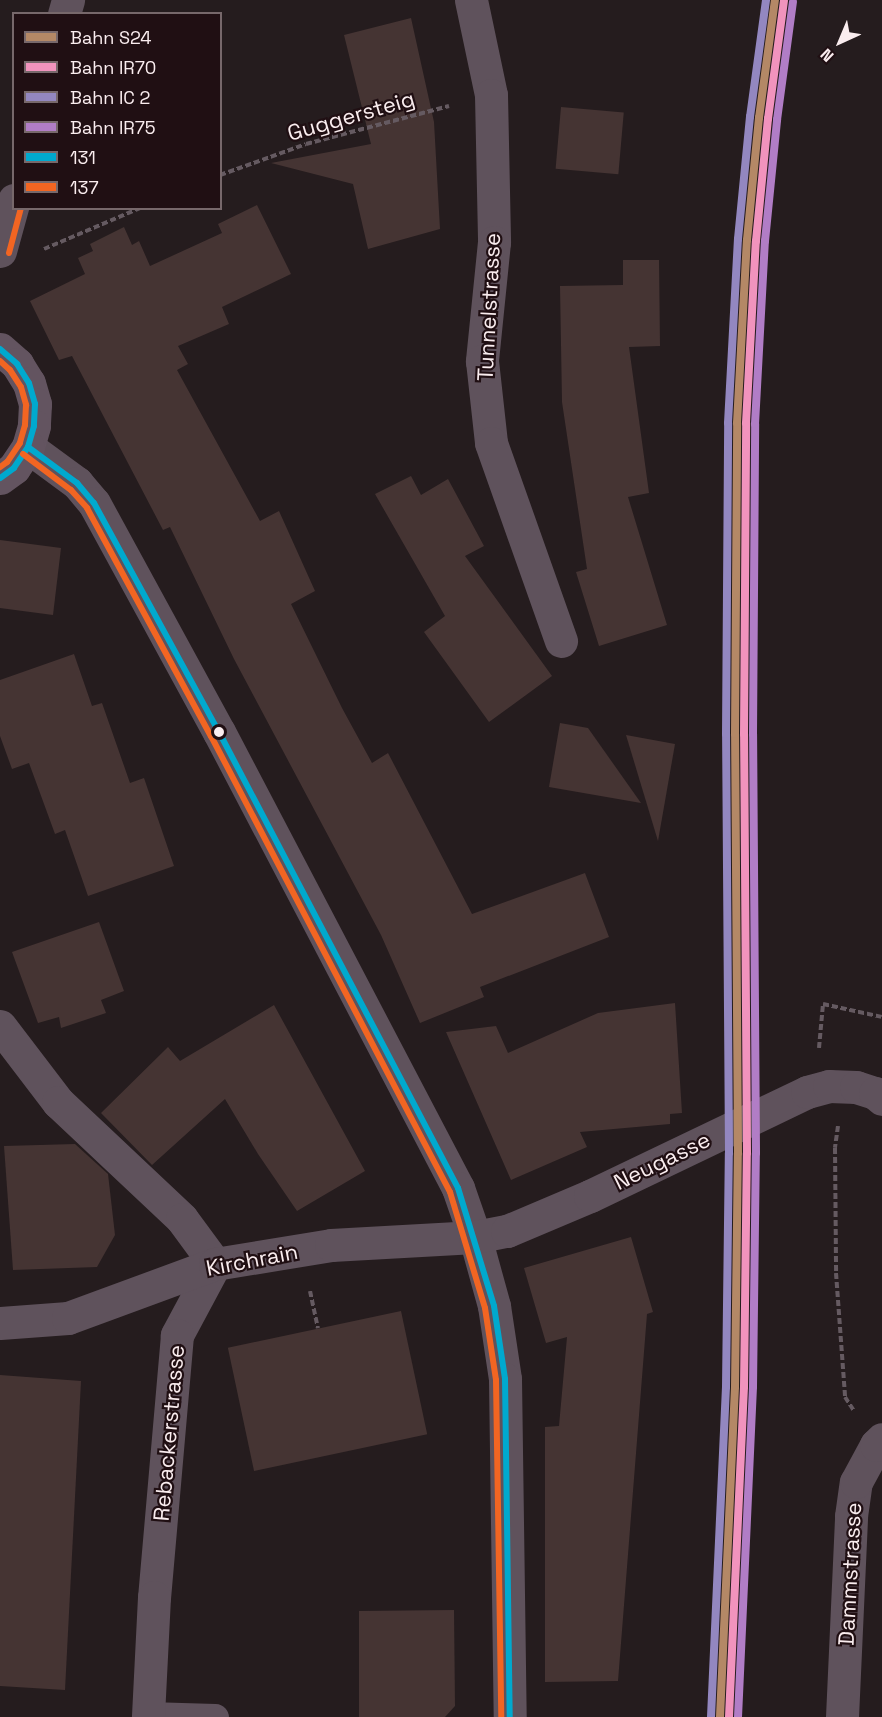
<!DOCTYPE html>
<html>
<head>
<meta charset="utf-8">
<style>
  body { margin:0 }
  #map { position:relative; width:882px; height:1717px; overflow:hidden; background:#251c1e; font-family:"Space Grotesk",sans-serif }
  div>[style] { position:absolute }
  [style*='--x'] { left:calc(var(--x)*1px); top:calc(var(--y)*1px); width:calc(var(--w)*1px); rotate:calc(var(--a)*1deg) }
  .building>* { inset:0; background:#453433; transform-origin:0 0 }
  .path>* { height:4px; margin-top:-2px; transform-origin:0; background:repeating-linear-gradient(90deg,#655a61 0 6px,transparent 0 9px) }
  .service>* { height:27px; margin:-13.5px; padding:0 13.5px; transform-origin:13.5px; border-radius:13.5px; background:#5f525c }
  .minor>* { height:33px; margin:-16.5px; padding:0 16.5px; transform-origin:16.5px; border-radius:16.5px; background:#5f525c }
  .tertiary>* { height:33px; margin:-16.5px; padding:0 16.5px; transform-origin:16.5px; border-radius:16.5px; background:#5f525c }
  .secondary>* { height:33px; margin:-16.5px; padding:0 16.5px; transform-origin:16.5px; border-radius:16.5px; background:#635460 }
  .bus-1>* { height:6px; margin:-3px; padding:0 3px; transform-origin:3px; border-radius:3px; background:#00a9ce }
  .bus-2>* { height:6px; margin:-3px; padding:0 3px; transform-origin:3px; border-radius:3px; background:#f26522 }
  .rail-1>* { height:8px; margin:-4px; padding:0 4px; transform-origin:4px; border-radius:4px; background:#b48866 }
  .rail-2>* { height:8px; margin:-4px; padding:0 4px; transform-origin:4px; border-radius:4px; background:#f193bd }
  .rail-3>* { height:8px; margin:-4px; padding:0 4px; transform-origin:4px; border-radius:4px; background:#9387c0 }
  .rail-4>* { height:8px; margin:-4px; padding:0 4px; transform-origin:4px; border-radius:4px; background:#b17dc6 }
  .dots>* { width:16px; height:16px; translate:-50% -50%; box-sizing:border-box; border:3px solid #200f13; border-radius:50% }
  span { translate:-50% -50%; white-space:nowrap; text-align:center; line-height:1.15; -webkit-text-stroke:4.5px #200f13; paint-order:stroke }
  .street-label { font-size:22px; color:#faedef }
  .legend { position:absolute; left:12px; top:12px; width:210px; height:198px; box-sizing:border-box; background:#200f13; border:2px solid #77686b; margin:0; padding:8px 10px; list-style:none; font-size:18px; color:#faedef }
  .legend li { display:flex; align-items:center; gap:12px; height:30px }
  .legend b { width:30px; border:2px solid #77686b }
  .north { position:absolute; left:810px; top:12px; width:60px; height:60px; -webkit-text-stroke:4px #200f13; paint-order:stroke; rotate:224deg; font-size:16px; font-weight:700; line-height:24px; text-align:center; color:#faedef }
  .north::after { content:''; display:block; margin:auto; width:21px; height:27px; background:#faedef; clip-path:polygon(50% 0,100% 100%,50% 72%,0 100%) }
</style>
</head>
<body>
<div id="map">
  <div class="building">
    <i style="clip-path:polygon(411px 18px,434px 122px,440px 229px,368px 249px,353px 184px,271px 163px,371px 144px,344px 35px)"></i>
    <i style="left:561px;top:107px;width:63px;height:62px;rotate:5deg"></i>
    <i style="clip-path:polygon(257px 205px,291px 274px,222px 307px,229px 324px,178px 346px,188px 364px,177px 370px,260px 521px,279px 511px,315px 591px,291px 604px,342px 708px,372px 763px,388px 753px,472px 914px,585px 873px,609px 937px,480px 987px,484px 997px,420px 1023px,381px 935px,234px 659px,170px 527px,163px 530px,72px 356px,59px 360px,30px 301px,85px 274px,78px 258px,93px 251px,90px 244px,124px 227px,132px 245px,139px 241px,150px 266px,222px 233px,218px 224px)"></i>
    <i style="clip-path:polygon(623px 260px,659px 260px,660px 346px,629px 347px,649px 493px,628px 497px,667px 625px,599px 646px,576px 572px,587px 569px,562px 402px,560px 286px,623px 285px)"></i>
    <i style="clip-path:polygon(411px 476px,421px 495px,448px 479px,484px 546px,465px 556px,552px 676px,489px 722px,424px 632px,445px 616px,375px 494px)"></i>
    <i style="clip-path:polygon(0 540px,61px 548px,53px 615px,0 608px)"></i>
    <i style="clip-path:polygon(74px 654px,92px 706px,102px 703px,130px 783px,144px 778px,174px 866px,88px 896px,65px 830px,55px 834px,29px 763px,12px 769px,0 736px,0 680px)"></i>
    <i style="clip-path:polygon(560px 723px,588px 728px,641px 803px,549px 787px)"></i>
    <i style="clip-path:polygon(626px 735px,675px 744px,658px 841px)"></i>
    <i style="clip-path:polygon(99px 922px,124px 991px,101px 1000px,106px 1013px,61px 1028px,59px 1017px,38px 1023px,12px 952px)"></i>
    <i style="clip-path:polygon(675px 1003px,682px 1113px,670px 1114px,670px 1124px,580px 1132px,587px 1147px,511px 1180px,446px 1032px,496px 1026px,508px 1053px,598px 1013px)"></i>
    <i style="clip-path:polygon(274px 1005px,365px 1171px,297px 1211px,258px 1154px,225px 1099px,152px 1165px,101px 1113px,168px 1047px,180px 1061px)"></i>
    <i style="clip-path:polygon(75px 1144px,108px 1174px,115px 1235px,97px 1267px,13px 1270px,4px 1146px)"></i>
    <i style="clip-path:polygon(631px 1237px,653px 1312px,647px 1314px,618px 1681px,545px 1682px,545px 1427px,559px 1426px,567px 1337px,546px 1343px,524px 1268px)"></i>
    <i style="left:401px;top:1311px;width:126px;height:177px;rotate:78deg"></i>
    <i style="clip-path:polygon(0 1375px,81px 1381px,65px 1690px,0 1686px)"></i>
    <i style="clip-path:polygon(454px 1610px,455px 1706px,445px 1717px,359px 1717px,359px 1611px)"></i>
  </div>
  <div class="path">
    <i style="--x:220;--y:175;--w:91;--a:-19.8"></i>
    <i style="--x:306;--y:144;--w:148;--a:-14.9"></i>
    <i style="--x:44;--y:249;--w:104;--a:-23.1"></i>
    <i style="--x:819;--y:1048;--w:44;--a:-84.8"></i>
    <i style="--x:823;--y:1004;--w:60;--a:12.4"></i>
    <i style="--x:838;--y:1126;--w:22;--a:98"></i>
    <i style="--x:835;--y:1148;--w:125;--a:89.5"></i>
    <i style="--x:836;--y:1273;--w:124;--a:85.8"></i>
    <i style="--x:845;--y:1397;--w:17;--a:57"></i>
    <i style="--x:310;--y:1291;--w:38;--a:78"></i>
  </div>
  <div class="service">
    <i style="--x:148;--y:1715;--w:67;--a:1.7"></i>
  </div>
  <div class="minor">
    <i style="--x:471;--y:0;--w:97;--a:78.1"></i>
    <i style="--x:491;--y:95;--w:147;--a:88.8"></i>
    <i style="--x:494;--y:242;--w:120;--a:95.8"></i>
    <i style="--x:482;--y:361;--w:82;--a:83.7"></i>
    <i style="--x:491;--y:443;--w:210;--a:70.5"></i>
    <i style="--x:28;--y:447;--w:61;--a:36.3"></i>
    <i style="--x:77;--y:483;--w:26;--a:50"></i>
    <i style="--x:94;--y:503;--w:261;--a:61.4"></i>
    <i style="--x:219;--y:732;--w:515;--a:62.34"></i>
    <i style="--x:458;--y:1188;--w:52;--a:70.9"></i>
    <i style="--x:475;--y:1237;--w:72;--a:74.6"></i>
    <i style="--x:494;--y:1306;--w:74;--a:81.4"></i>
    <i style="--x:505;--y:1379;--w:338;--a:89.2"></i>
    <i style="--x:0;--y:1026;--w:96;--a:52.7"></i>
    <i style="--x:58;--y:1102;--w:170;--a:43.3"></i>
    <i style="--x:182;--y:1219;--w:56;--a:53.7"></i>
    <i style="--x:215;--y:1264;--w:81;--a:118.2"></i>
    <i style="--x:177;--y:1335;--w:263;--a:95"></i>
    <i style="--x:154;--y:1597;--w:120;--a:92.9"></i>
    <i style="--x:0;--y:1323;--w:68;--a:-4.2"></i>
    <i style="--x:68;--y:1318;--w:157;--a:-20.2"></i>
    <i style="--x:215;--y:1264;--w:118;--a:-9.3"></i>
    <i style="--x:331;--y:1245;--w:144;--a:-3.2"></i>
    <i style="--x:475;--y:1237;--w:33;--a:-11"></i>
    <i style="--x:507;--y:1231;--w:90;--a:-22.9"></i>
    <i style="--x:590;--y:1196;--w:241;--a:-25.6"></i>
    <i style="--x:807;--y:1092;--w:23;--a:-15"></i>
    <i style="--x:829;--y:1086;--w:27;--a:2"></i>
    <i style="--x:856;--y:1087;--w:20;--a:18"></i>
    <i style="--x:875;--y:1093;--w:9;--a:41"></i>
    <i style="--x:842;--y:1717;--w:201;--a:-87.4"></i>
    <i style="--x:851;--y:1516;--w:34;--a:-82"></i>
    <i style="--x:856;--y:1482;--w:42;--a:-61.6"></i>
    <i style="--x:876;--y:1445;--w:8;--a:-45"></i>
  </div>
  <div class="tertiary">
    <i style="--x:64;--y:14;--w:15;--a:-74"></i>
    <i style="--x:0;--y:251;--w:53;--a:-74.6"></i>
  </div>
  <div class="secondary">
    <i style="--x:0;--y:349;--w:23;--a:41"></i>
    <i style="--x:17;--y:364;--w:22;--a:58"></i>
    <i style="--x:29;--y:383;--w:22;--a:74"></i>
    <i style="--x:35;--y:404;--w:22;--a:93"></i>
    <i style="--x:34;--y:426;--w:22;--a:106"></i>
    <i style="--x:28;--y:447;--w:25;--a:124"></i>
    <i style="--x:14;--y:468;--w:17;--a:144"></i>
  </div>
  <div class="bus-1">
    <i style="--x:0;--y:349;--w:23;--a:41"></i>
    <i style="--x:17;--y:364;--w:22;--a:58"></i>
    <i style="--x:29;--y:383;--w:22;--a:74"></i>
    <i style="--x:35;--y:404;--w:22;--a:93"></i>
    <i style="--x:34;--y:426;--w:22;--a:106"></i>
    <i style="--x:28;--y:447;--w:25;--a:124"></i>
    <i style="--x:14;--y:468;--w:17;--a:144"></i>
    <i style="--x:28;--y:447;--w:61;--a:36.3"></i>
    <i style="--x:77;--y:483;--w:26;--a:50"></i>
    <i style="--x:94;--y:503;--w:261;--a:61.4"></i>
    <i style="--x:219;--y:732;--w:515;--a:62.34"></i>
    <i style="--x:458;--y:1188;--w:123;--a:73"></i>
    <i style="--x:494;--y:1306;--w:74;--a:81.4"></i>
    <i style="--x:505;--y:1379;--w:338;--a:89.2"></i>
  </div>
  <div class="bus-2">
    <i style="--x:9;--y:253;--w:47;--a:-75.1"></i>
    <i style="--x:0;--y:361;--w:13;--a:42"></i>
    <i style="--x:10;--y:370;--w:20;--a:57"></i>
    <i style="--x:21;--y:387;--w:19;--a:74"></i>
    <i style="--x:26;--y:405;--w:20;--a:93"></i>
    <i style="--x:25;--y:425;--w:19;--a:106"></i>
    <i style="--x:20;--y:443;--w:23;--a:124"></i>
    <i style="--x:7;--y:462;--w:9;--a:144"></i>
    <i style="--x:23;--y:454;--w:60;--a:36.9"></i>
    <i style="--x:71;--y:490;--w:24;--a:48"></i>
    <i style="--x:87;--y:508;--w:260;--a:61.5"></i>
    <i style="--x:211;--y:736;--w:515;--a:62.34"></i>
    <i style="--x:450;--y:1192;--w:121;--a:73.2"></i>
    <i style="--x:485;--y:1308;--w:73;--a:81.3"></i>
    <i style="--x:496;--y:1380;--w:337;--a:89.1"></i>
  </div>
  <div class="rail-1">
    <i style="--x:720;--y:1717;--w:330;--a:-87.4"></i>
    <i style="--x:735;--y:1387;--w:234;--a:-89.3"></i>
    <i style="--x:738;--y:1153;--w:419;--a:-90.4"></i>
    <i style="--x:735;--y:734;--w:311;--a:-89.6"></i>
    <i style="--x:737;--y:423;--w:183;--a:-86.9"></i>
    <i style="--x:747;--y:240;--w:123;--a:-84.4"></i>
    <i style="--x:759;--y:118;--w:119;--a:-82.3"></i>
  </div>
  <div class="rail-2">
    <i style="--x:729;--y:1717;--w:330;--a:-87.4"></i>
    <i style="--x:744;--y:1387;--w:234;--a:-89.3"></i>
    <i style="--x:747;--y:1153;--w:419;--a:-90.4"></i>
    <i style="--x:744;--y:734;--w:311;--a:-89.6"></i>
    <i style="--x:746;--y:423;--w:182;--a:-86.9"></i>
    <i style="--x:756;--y:241;--w:123;--a:-84.4"></i>
    <i style="--x:768;--y:119;--w:119;--a:-82.3"></i>
  </div>
  <div class="rail-3">
    <i style="--x:711;--y:1717;--w:330;--a:-87.4"></i>
    <i style="--x:726;--y:1387;--w:234;--a:-89.3"></i>
    <i style="--x:729;--y:1153;--w:419;--a:-90.4"></i>
    <i style="--x:726;--y:734;--w:311;--a:-89.6"></i>
    <i style="--x:728;--y:423;--w:184;--a:-86.9"></i>
    <i style="--x:738;--y:239;--w:123;--a:-84.4"></i>
    <i style="--x:750;--y:117;--w:118;--a:-82.2"></i>
  </div>
  <div class="rail-4">
    <i style="--x:738;--y:1717;--w:330;--a:-87.4"></i>
    <i style="--x:753;--y:1387;--w:234;--a:-89.3"></i>
    <i style="--x:756;--y:1153;--w:419;--a:-90.4"></i>
    <i style="--x:753;--y:734;--w:310;--a:-89.6"></i>
    <i style="--x:755;--y:424;--w:183;--a:-86.9"></i>
    <i style="--x:765;--y:241;--w:122;--a:-84.3"></i>
    <i style="--x:777;--y:120;--w:119;--a:-82.3"></i>
  </div>
  <div class="dots">
    <i style="left:219px;top:732px;background:#faedef"></i>
  </div>
  <div class="street-label">
    <span style="left:351px;top:116px;rotate:-16deg">Guggersteig</span>
    <span style="left:489px;top:307px;rotate:-87deg">Tunnelstrasse</span>
    <span style="left:662px;top:1161px;rotate:-26deg">Neugasse</span>
    <span style="left:252px;top:1260px;rotate:-11deg">Kirchrain</span>
    <span style="left:169px;top:1433px;rotate:-85deg">Rebackerstrasse</span>
    <span style="left:850px;top:1574px;rotate:-87deg">Dammstrasse</span>
  </div>
  <ul class="legend">
  <li><b style="height:8px;background:#b48866"></b>Bahn S24</li>
  <li><b style="height:8px;background:#f193bd"></b>Bahn IR70</li>
  <li><b style="height:8px;background:#9387c0"></b>Bahn IC 2</li>
  <li><b style="height:8px;background:#b17dc6"></b>Bahn IR75</li>
  <li><b style="height:8px;background:#00a9ce"></b>131</li>
  <li><b style="height:8px;background:#f26522"></b>137</li>
  </ul>
  <div class="north">N</div>
</div>
</body>
</html>
